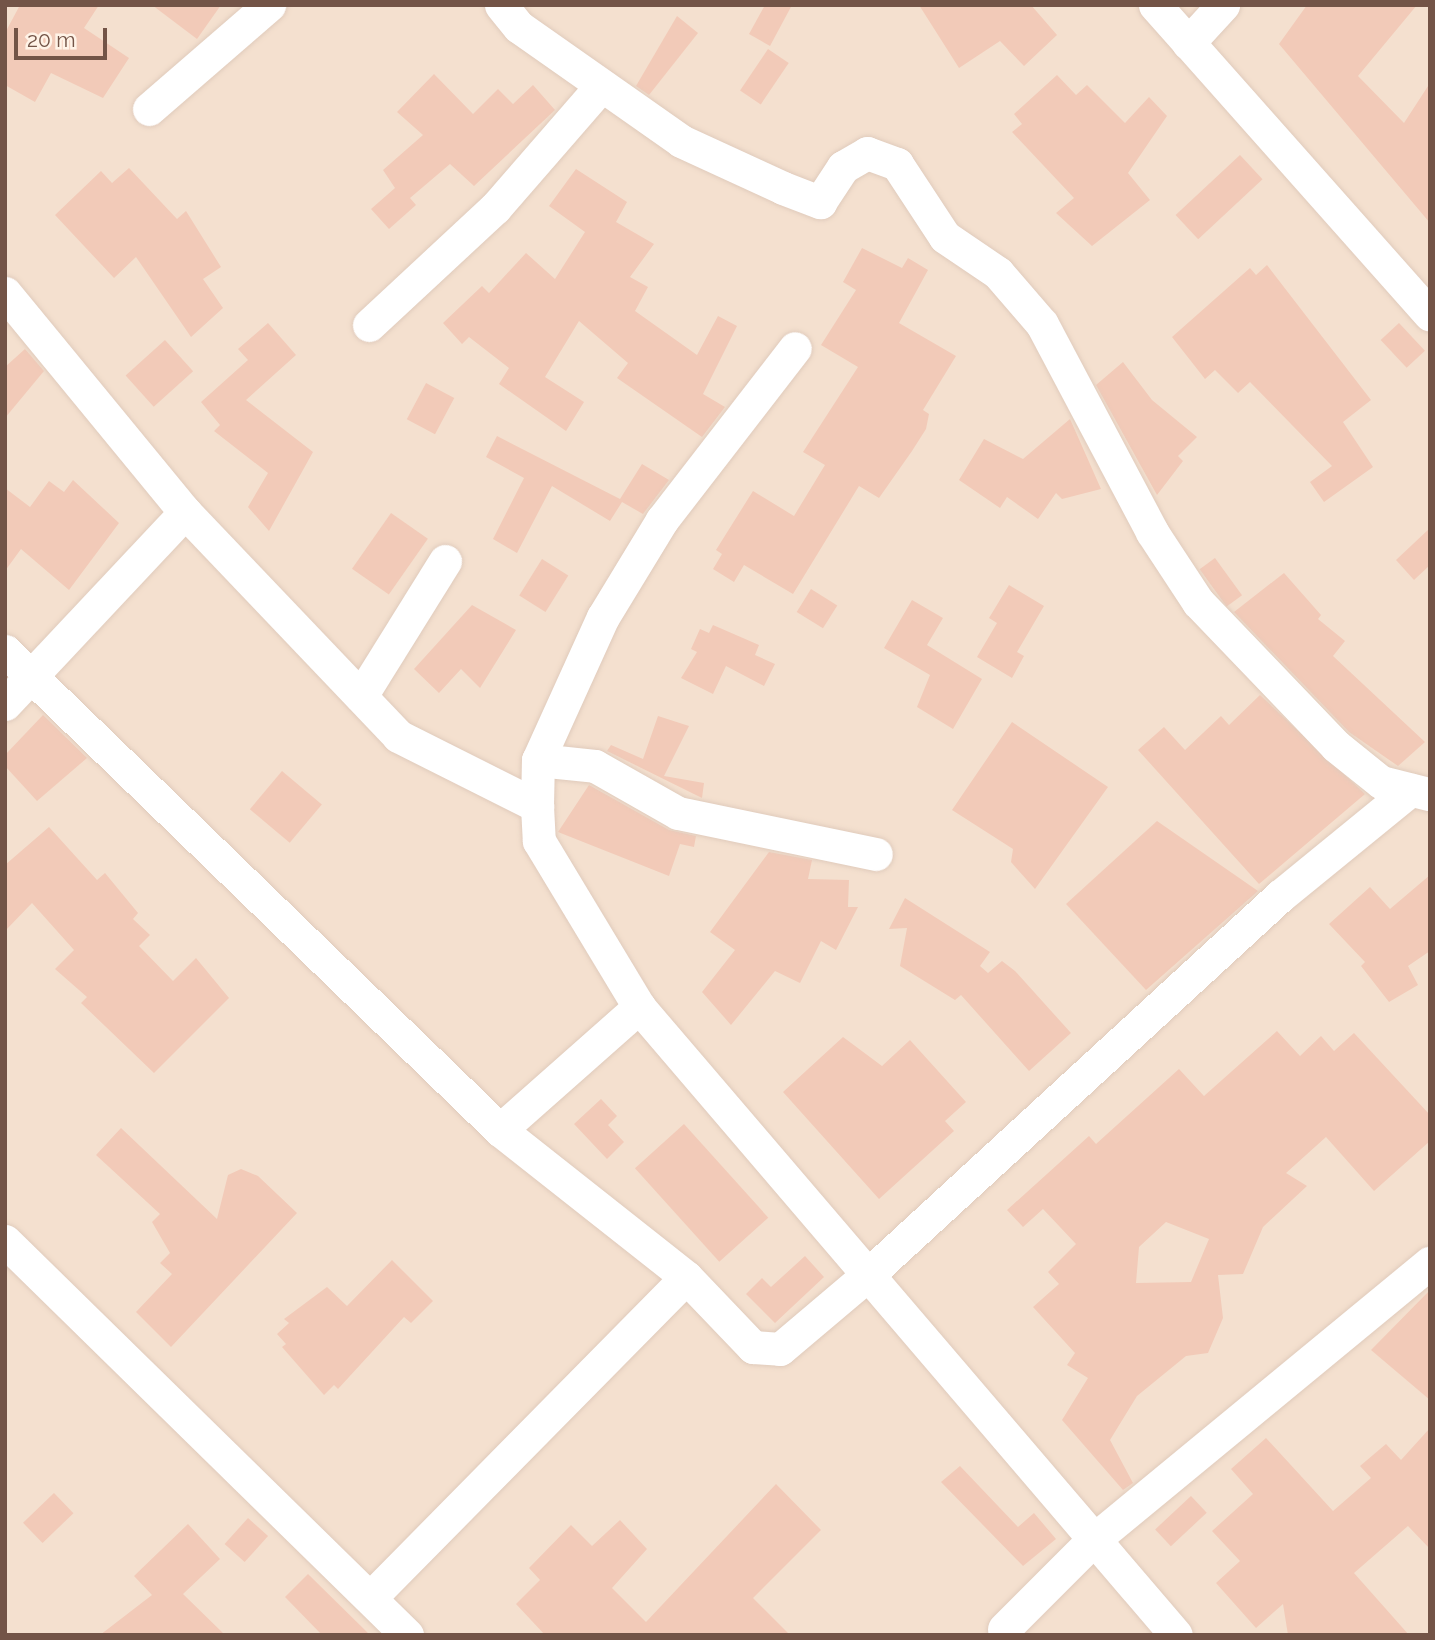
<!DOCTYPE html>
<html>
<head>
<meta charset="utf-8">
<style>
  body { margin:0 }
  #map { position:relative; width:1435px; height:1640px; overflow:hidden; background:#fcefe0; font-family:Raleway,sans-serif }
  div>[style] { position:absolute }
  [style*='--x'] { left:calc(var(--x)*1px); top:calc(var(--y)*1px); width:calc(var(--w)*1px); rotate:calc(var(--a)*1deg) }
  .residential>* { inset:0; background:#f4e0cf; transform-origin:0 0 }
  .building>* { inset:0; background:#f2cab8; transform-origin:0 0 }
  .roads { filter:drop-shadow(0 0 2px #e0cbbc) drop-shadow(0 0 2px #e0cbbc) }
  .minor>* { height:33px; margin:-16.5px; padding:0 16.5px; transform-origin:16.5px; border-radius:16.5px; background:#fff }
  span { translate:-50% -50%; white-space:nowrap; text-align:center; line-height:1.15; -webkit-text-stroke:5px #fff3e7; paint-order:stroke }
  .frame { position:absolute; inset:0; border:7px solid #735447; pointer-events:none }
  .scale { position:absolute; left:14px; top:28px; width:93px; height:32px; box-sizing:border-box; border:4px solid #735447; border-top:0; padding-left:9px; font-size:21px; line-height:24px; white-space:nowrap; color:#735447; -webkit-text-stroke:5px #fff3e7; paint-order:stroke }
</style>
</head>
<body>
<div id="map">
  <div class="residential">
    <i style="left:5px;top:5px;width:1425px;height:1630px"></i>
  </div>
  <div class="building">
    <i style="clip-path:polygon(20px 5px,99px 5px,84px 28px,129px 58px,103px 98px,51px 73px,35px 102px,5px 85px,5px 33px)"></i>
    <i style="clip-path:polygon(152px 5px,221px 5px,197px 39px)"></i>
    <i style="clip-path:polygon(765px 5px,792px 5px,770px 46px,749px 34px)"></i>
    <i style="clip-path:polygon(919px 5px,1031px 5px,1057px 35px,1024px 66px,1000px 41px,959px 68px)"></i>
    <i style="clip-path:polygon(1307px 5px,1417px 5px,1358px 76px,1404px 123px,1430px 83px,1430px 223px,1279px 44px)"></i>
    <i style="clip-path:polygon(677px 16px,698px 33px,649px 95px,636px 86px)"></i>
    <i style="left:768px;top:49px;width:25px;height:50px;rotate:34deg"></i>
    <i style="clip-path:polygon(434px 74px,473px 114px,498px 89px,513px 104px,533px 85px,555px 110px,474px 186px,450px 164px,410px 198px,416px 205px,389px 229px,371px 209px,395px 188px,383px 170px,423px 135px,397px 112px)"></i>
    <i style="clip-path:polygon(1057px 75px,1076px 95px,1087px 85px,1125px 123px,1149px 97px,1167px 116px,1128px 173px,1150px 200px,1092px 246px,1056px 213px,1074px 198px,1012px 132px,1022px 124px,1014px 114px)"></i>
    <i style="left:1240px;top:155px;width:33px;height:88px;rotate:47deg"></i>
    <i style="clip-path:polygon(129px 168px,177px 219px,186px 211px,221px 267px,203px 279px,223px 308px,191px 337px,136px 257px,114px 278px,55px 215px,101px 171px,112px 183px)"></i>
    <i style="clip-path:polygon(576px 169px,627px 202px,616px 222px,654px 244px,630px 277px,648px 287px,635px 311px,697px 355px,718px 316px,737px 326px,703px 394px,725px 407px,702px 437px,617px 378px,628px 363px,579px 321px,545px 377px,584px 402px,566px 431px,499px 384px,509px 368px,469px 337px,462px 344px,443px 323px,482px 286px,489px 293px,526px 253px,555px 279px,585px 232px,549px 206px)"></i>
    <i style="clip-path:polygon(862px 248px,902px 268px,908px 258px,928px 270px,899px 323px,956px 356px,923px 410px,929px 414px,926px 429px,912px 451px,879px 498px,859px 486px,793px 594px,744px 565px,734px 582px,713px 569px,722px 554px,716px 550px,753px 491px,794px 516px,825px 465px,803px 452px,858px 367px,821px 345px,856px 290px,843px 282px)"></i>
    <i style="clip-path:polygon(1267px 265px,1371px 400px,1343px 422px,1373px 467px,1324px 502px,1310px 482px,1332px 466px,1250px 382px,1238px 393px,1215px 370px,1205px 379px,1172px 337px,1250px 268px,1256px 275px)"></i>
    <i style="clip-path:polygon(268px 323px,296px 355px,246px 400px,313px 452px,269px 531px,248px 507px,268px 473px,214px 431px,220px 425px,201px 402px,248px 360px,238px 349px)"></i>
    <i style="left:1399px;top:323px;width:38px;height:25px;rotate:47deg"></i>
    <i style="left:165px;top:340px;width:42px;height:53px;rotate:48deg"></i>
    <i style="clip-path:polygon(25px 349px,44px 371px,5px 418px,5px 367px)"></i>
    <i style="clip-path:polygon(1123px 362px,1152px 400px,1197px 437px,1178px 456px,1183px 461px,1157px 495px,1096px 385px)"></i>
    <i style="left:426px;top:383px;width:32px;height:41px;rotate:28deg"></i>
    <i style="clip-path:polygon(1070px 419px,1101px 489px,1062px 499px,1056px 493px,1038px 519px,1007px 497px,1000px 508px,959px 480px,984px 439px,1023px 459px)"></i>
    <i style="clip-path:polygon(497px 436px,620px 499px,642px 464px,669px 480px,643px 514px,622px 502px,610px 521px,552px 486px,517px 553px,493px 539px,524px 478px,486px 457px)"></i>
    <i style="clip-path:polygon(73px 480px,119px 523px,69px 590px,21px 549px,5px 571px,5px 488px,30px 507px,49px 481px,64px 492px)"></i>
    <i style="left:391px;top:513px;width:45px;height:68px;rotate:35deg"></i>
    <i style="clip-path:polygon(1430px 528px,1430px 565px,1414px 580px,1396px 560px)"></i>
    <i style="left:1215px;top:558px;width:46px;height:19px;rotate:54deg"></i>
    <i style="left:542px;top:559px;width:31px;height:43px;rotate:32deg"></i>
    <i style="clip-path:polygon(1284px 573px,1321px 615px,1318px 619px,1345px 641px,1333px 656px,1425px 742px,1398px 766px,1349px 732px,1234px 612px)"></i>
    <i style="clip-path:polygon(1009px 585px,1044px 606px,1017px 652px,1024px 656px,1012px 678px,977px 657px,997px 623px,989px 618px)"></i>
    <i style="left:811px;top:589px;width:31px;height:27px;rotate:32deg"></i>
    <i style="clip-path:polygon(912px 600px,943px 618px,927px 645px,982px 679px,953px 729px,917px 707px,930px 675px,884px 648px)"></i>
    <i style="clip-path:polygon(472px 605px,516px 630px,480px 688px,461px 669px,439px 693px,414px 669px)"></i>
    <i style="clip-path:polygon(713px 625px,759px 645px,755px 655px,775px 664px,764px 686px,726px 666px,713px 694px,681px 678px,697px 652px,691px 649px,700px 629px,709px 633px)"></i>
    <i style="clip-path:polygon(1260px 695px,1365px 794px,1259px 884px,1138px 750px,1164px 727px,1185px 750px,1221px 716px,1229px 725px)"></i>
    <i style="clip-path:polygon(43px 715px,87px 758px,37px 801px,5px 766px,5px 755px)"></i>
    <i style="clip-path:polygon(658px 716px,689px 726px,664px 776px,704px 783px,702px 798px,607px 751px,611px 745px,643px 759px)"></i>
    <i style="clip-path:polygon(1012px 722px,1108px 787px,1035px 889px,1011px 862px,1013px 849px,952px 810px)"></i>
    <i style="left:282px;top:771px;width:52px;height:50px;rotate:40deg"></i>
    <i style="clip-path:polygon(589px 785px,669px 830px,696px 836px,694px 847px,680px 844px,669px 876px,558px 832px)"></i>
    <i style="clip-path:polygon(1157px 821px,1258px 891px,1146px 990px,1066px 904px)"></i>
    <i style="clip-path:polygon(49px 827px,97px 880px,105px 873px,138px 913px,133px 919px,150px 935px,139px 946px,173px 981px,196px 958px,229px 998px,154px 1073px,81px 1003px,87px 997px,55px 969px,74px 950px,32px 903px,5px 931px,5px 865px)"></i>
    <i style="clip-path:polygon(769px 852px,812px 860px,808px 879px,849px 880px,848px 907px,858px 907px,836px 950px,821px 941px,800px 983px,775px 971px,731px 1025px,702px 992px,735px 950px,710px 932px)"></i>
    <i style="clip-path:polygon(1430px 875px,1430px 951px,1408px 966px,1418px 985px,1389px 1002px,1361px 966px,1365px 962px,1329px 924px,1370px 887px,1390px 909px)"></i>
    <i style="clip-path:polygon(905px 898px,990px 952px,980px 966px,988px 973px,1002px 961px,1015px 971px,1071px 1033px,1029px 1071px,961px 995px,955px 1000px,900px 966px,907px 928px,889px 929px)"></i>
    <i style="clip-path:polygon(evenodd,1277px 1031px,1300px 1056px,1321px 1036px,1334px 1051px,1354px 1033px,1430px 1115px,1430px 1141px,1374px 1191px,1326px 1137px,1286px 1173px,1307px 1186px,1263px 1227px,1243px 1274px,1218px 1275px,1223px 1318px,1208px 1353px,1186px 1356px,1137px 1396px,1110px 1440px,1133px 1483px,1123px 1490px,1062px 1420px,1088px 1378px,1067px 1365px,1075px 1353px,1033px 1307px,1059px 1284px,1048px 1272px,1076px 1244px,1043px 1209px,1023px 1227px,1007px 1210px,1089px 1136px,1096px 1144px,1179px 1069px,1204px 1096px,1277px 1031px,1166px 1222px,1209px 1239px,1191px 1282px,1136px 1283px,1139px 1247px,1166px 1222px)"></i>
    <i style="clip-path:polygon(843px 1037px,882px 1066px,910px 1040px,966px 1102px,945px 1121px,954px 1131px,879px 1199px,783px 1092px)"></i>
    <i style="clip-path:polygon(601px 1099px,617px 1116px,608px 1125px,624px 1142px,607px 1159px,574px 1124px)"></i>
    <i style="left:684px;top:1124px;width:126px;height:66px;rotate:48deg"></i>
    <i style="clip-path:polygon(121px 1128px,217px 1219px,228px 1175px,241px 1169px,258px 1176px,297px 1213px,171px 1347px,136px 1312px,172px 1274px,160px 1263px,170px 1253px,152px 1222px,160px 1214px,96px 1155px)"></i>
    <i style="clip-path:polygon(805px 1256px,824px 1277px,775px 1323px,746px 1294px,762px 1278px,771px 1287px)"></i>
    <i style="clip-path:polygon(392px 1260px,433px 1301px,411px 1323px,404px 1317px,338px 1389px,334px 1385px,324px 1395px,282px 1347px,286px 1344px,277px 1334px,289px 1323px,284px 1319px,327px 1287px,347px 1306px)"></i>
    <i style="clip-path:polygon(1430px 1290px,1430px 1400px,1371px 1350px)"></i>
    <i style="clip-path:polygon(1430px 1428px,1430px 1549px,1408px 1526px,1354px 1573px,1409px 1635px,1288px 1635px,1283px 1604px,1256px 1628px,1216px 1583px,1240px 1561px,1212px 1531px,1253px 1494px,1231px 1469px,1266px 1438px,1333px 1511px,1371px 1478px,1360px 1466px,1386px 1444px,1401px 1460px)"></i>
    <i style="clip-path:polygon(960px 1466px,1018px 1527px,1034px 1513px,1056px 1539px,1023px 1566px,941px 1482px)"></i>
    <i style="clip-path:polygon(776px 1484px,821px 1530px,753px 1598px,790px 1635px,545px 1635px,516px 1604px,540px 1580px,529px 1568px,571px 1525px,592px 1546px,620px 1520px,647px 1549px,612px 1588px,646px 1622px)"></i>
    <i style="left:54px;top:1493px;width:28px;height:43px;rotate:46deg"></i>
    <i style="left:1191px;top:1496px;width:23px;height:49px;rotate:47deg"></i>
    <i style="left:248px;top:1518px;width:27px;height:35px;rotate:42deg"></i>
    <i style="clip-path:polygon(188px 1524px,220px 1559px,183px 1594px,225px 1635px,100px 1635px,152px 1595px,134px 1576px)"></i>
    <i style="clip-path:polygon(308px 1574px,370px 1635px,322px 1635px,285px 1597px)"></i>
  </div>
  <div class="roads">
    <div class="minor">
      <i style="--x:501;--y:5;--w:28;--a:51"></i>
      <i style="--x:519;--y:27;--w:198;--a:35.1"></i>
      <i style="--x:681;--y:141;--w:112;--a:24.7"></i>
      <i style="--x:783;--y:188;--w:40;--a:21"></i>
      <i style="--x:820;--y:202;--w:42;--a:-56.7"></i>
      <i style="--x:843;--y:167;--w:28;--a:-30"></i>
      <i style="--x:867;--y:153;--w:32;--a:20"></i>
      <i style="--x:897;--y:164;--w:87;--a:56.7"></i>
      <i style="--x:945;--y:237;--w:64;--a:34.2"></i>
      <i style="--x:998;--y:273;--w:67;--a:49.2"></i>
      <i style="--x:1042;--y:324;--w:235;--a:62.1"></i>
      <i style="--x:1152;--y:532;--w:84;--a:56.7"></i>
      <i style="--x:1198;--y:602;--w:199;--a:46.2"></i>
      <i style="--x:1336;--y:746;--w:58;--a:38.7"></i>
      <i style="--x:1381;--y:782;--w:49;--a:14.3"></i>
      <i style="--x:1155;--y:5;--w:414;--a:48.4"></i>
      <i style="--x:1188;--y:43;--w:52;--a:-47.4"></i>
      <i style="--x:149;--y:109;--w:159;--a:-40.9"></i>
      <i style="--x:5;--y:293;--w:283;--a:50.6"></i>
      <i style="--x:185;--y:512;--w:309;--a:46.4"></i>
      <i style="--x:398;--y:736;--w:156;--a:26.7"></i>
      <i style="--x:537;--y:806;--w:35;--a:87"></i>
      <i style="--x:539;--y:841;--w:194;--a:58.9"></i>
      <i style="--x:639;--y:1007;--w:826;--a:49.47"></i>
      <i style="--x:369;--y:325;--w:172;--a:-42.9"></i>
      <i style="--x:495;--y:208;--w:162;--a:-49"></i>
      <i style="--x:5;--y:651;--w:689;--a:44.06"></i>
      <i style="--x:500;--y:1130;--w:237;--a:38.3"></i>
      <i style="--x:686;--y:1277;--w:97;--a:46.3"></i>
      <i style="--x:753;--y:1347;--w:27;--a:4"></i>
      <i style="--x:780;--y:1349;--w:119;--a:-40.2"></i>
      <i style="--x:871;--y:1272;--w:556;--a:-42.59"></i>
      <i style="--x:1280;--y:896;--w:168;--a:-39.2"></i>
      <i style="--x:361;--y:696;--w:159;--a:-58.1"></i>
      <i style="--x:5;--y:704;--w:263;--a:-46.8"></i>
      <i style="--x:538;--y:760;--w:57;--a:6"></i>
      <i style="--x:595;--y:766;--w:95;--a:29.5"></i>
      <i style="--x:678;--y:813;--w:202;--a:11.7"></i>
      <i style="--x:537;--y:806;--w:46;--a:-88.8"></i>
      <i style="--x:538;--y:760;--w:157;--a:-65.6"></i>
      <i style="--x:603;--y:617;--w:114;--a:-58.7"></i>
      <i style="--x:662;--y:520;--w:217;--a:-52.3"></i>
      <i style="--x:500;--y:1130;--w:186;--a:-41.5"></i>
      <i style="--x:5;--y:1241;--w:563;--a:44.42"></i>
      <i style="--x:370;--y:1598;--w:450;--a:-45.4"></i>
      <i style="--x:1004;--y:1629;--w:123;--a:-45"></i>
      <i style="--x:1091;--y:1542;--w:439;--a:-39.5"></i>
    </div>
  </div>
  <div class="frame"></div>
  <div class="scale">20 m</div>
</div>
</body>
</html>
